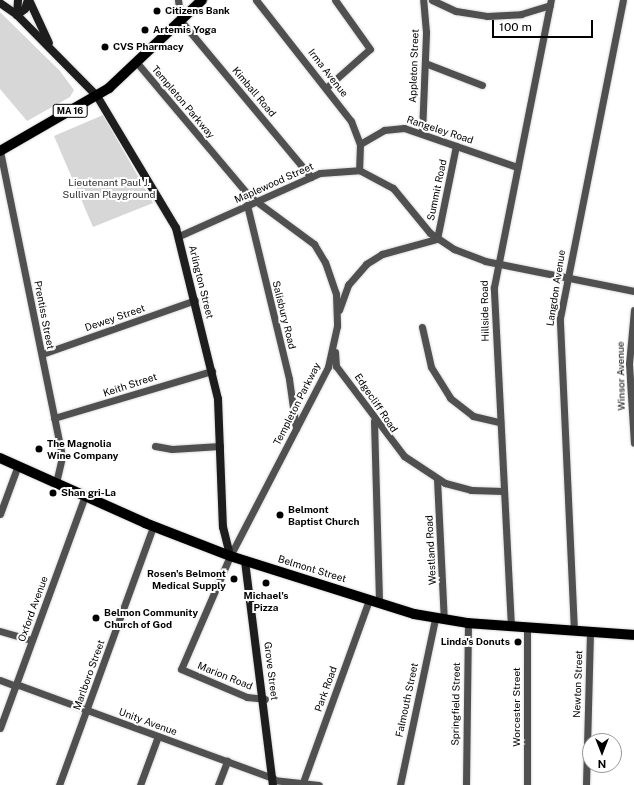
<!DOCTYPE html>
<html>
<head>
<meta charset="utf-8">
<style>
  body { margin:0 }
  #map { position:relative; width:634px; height:785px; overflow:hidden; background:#fff; font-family:"Public Sans",sans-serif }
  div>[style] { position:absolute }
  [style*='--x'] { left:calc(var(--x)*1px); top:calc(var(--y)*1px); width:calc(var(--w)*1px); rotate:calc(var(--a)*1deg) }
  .green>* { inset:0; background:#d7d7d7 }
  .roads { filter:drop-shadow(0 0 1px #dbdbdb) drop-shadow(0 0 1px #dbdbdb) }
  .street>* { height:7px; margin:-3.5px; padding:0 3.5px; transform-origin:3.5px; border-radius:3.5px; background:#505050 }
  .secondary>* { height:8px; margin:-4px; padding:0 4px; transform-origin:4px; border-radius:4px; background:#1d1d1d }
  .primary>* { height:10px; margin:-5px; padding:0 5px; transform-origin:5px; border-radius:5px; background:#000 }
  .dots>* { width:11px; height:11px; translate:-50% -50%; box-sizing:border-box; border:2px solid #fff; border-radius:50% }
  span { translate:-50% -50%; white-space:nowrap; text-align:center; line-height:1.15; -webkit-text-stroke:4px #fff; paint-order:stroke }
  .shield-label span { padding:1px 3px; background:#fff; border:1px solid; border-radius:3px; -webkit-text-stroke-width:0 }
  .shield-label { font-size:9px; color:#000; font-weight:700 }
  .poi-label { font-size:10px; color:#000; font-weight:700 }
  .left { translate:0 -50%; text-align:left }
  .right { translate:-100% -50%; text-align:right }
  .street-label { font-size:10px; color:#000 }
  .park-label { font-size:10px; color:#2e2e2e }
  .north { position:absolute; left:582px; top:733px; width:40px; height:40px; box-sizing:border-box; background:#fff; border:1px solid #999; border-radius:50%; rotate:180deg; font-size:11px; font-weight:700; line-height:16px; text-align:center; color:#000 }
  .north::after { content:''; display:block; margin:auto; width:14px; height:18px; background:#000; clip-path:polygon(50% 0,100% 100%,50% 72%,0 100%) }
  .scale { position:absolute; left:492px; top:20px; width:101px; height:18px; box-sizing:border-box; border:2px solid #000; border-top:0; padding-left:5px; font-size:12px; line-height:14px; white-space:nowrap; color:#000; -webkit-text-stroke:3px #fff; paint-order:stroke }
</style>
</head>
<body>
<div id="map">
  <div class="green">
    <i style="clip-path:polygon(0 12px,60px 71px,74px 90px,70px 97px,27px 121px,0 89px)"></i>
    <i style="clip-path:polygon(103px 115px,153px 203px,93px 227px,54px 136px)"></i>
  </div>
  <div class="roads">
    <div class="street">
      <i style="--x:178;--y:0;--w:21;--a:82"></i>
      <i style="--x:181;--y:21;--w:203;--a:50.2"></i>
      <i style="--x:256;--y:0;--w:154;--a:51.9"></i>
      <i style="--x:351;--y:121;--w:25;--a:69"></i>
      <i style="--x:360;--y:144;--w:26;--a:92"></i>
      <i style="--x:432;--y:0;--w:26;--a:25"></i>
      <i style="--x:456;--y:11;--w:31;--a:9"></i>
      <i style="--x:487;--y:16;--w:34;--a:-3"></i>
      <i style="--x:521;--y:14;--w:30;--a:-17"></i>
      <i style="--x:425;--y:63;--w:61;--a:21.1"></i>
      <i style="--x:138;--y:64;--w:172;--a:49.9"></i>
      <i style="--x:249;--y:196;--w:81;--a:36.4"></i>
      <i style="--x:314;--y:244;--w:21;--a:59"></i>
      <i style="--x:325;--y:262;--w:34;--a:71"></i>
      <i style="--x:336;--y:294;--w:32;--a:88"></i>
      <i style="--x:337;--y:326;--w:42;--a:102.4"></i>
      <i style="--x:328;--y:367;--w:213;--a:117.4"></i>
      <i style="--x:230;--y:556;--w:123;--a:113.4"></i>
      <i style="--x:181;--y:669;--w:72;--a:23"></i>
      <i style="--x:247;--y:697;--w:18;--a:6"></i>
      <i style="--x:327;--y:87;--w:57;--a:-41.5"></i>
      <i style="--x:370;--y:49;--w:60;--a:-125.5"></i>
      <i style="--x:422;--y:133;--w:101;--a:-87.7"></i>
      <i style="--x:426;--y:32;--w:32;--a:-95"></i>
      <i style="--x:360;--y:144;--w:28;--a:-30"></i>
      <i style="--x:384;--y:130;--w:20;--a:-6"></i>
      <i style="--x:404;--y:128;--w:120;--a:19"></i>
      <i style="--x:0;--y:151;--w:312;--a:78.5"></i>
      <i style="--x:62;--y:457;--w:26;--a:103"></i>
      <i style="--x:247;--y:205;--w:179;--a:76.4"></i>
      <i style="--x:289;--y:379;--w:50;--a:82"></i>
      <i style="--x:179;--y:236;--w:154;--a:-24.1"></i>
      <i style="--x:320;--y:173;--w:39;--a:-4"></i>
      <i style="--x:359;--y:170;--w:38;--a:28"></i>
      <i style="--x:393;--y:188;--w:58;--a:50.6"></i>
      <i style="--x:430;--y:233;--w:29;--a:34"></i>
      <i style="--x:454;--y:249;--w:33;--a:21"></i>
      <i style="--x:485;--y:261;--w:152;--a:11.4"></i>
      <i style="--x:339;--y:310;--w:27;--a:-70"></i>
      <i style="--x:348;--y:285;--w:28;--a:-49"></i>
      <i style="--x:366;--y:264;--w:19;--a:-32"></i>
      <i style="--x:382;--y:254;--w:57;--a:-15.3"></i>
      <i style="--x:437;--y:239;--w:95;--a:-78.5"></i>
      <i style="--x:634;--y:310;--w:54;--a:95.3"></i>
      <i style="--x:629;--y:364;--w:79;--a:86.4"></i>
      <i style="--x:422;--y:327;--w:41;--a:77.3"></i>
      <i style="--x:431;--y:367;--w:36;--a:58"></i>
      <i style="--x:450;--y:398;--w:29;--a:38"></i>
      <i style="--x:473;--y:416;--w:28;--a:13"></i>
      <i style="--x:335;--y:352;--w:14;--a:86"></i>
      <i style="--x:336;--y:366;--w:113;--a:52.9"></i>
      <i style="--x:404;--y:456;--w:49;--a:33.4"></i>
      <i style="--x:445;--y:483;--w:27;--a:15"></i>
      <i style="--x:471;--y:490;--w:32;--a:2"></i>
      <i style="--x:42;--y:354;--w:162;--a:-19.4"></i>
      <i style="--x:54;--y:418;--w:165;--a:-16.6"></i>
      <i style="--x:374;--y:421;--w:182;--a:88.4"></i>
      <i style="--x:155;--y:446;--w:17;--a:10"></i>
      <i style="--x:172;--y:449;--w:48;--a:-3.6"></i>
      <i style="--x:437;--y:479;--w:141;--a:87.2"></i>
      <i style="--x:0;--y:514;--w:52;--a:-69.8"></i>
      <i style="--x:511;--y:627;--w:340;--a:-92.9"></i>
      <i style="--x:494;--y:287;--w:293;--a:-78.8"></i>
      <i style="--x:527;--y:628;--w:157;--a:90"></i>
      <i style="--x:0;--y:631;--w:33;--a:16"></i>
      <i style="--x:574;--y:631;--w:313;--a:-92.6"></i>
      <i style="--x:560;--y:318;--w:324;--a:-78.8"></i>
      <i style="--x:0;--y:680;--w:17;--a:21"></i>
      <i style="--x:16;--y:684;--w:274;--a:20.1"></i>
      <i style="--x:0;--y:728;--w:247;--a:-69.9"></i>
      <i style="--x:273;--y:780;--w:46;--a:6.2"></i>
      <i style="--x:59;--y:785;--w:275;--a:-70"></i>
      <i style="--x:140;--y:785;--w:52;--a:-69.8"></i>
      <i style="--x:218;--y:785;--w:26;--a:-69"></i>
      <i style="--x:302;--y:785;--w:197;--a:-70.1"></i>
      <i style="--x:400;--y:785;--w:170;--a:-78.1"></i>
      <i style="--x:466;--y:785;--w:162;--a:-89.3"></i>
      <i style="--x:586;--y:785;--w:153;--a:-88.5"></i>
    </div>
    <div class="secondary">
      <i style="--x:29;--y:0;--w:47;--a:65.1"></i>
      <i style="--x:0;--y:3;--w:21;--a:35"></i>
      <i style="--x:17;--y:15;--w:114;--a:45.4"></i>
      <i style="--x:97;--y:96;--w:154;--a:59.1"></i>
      <i style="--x:176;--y:228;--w:176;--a:76.2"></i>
      <i style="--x:218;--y:399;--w:128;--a:87.8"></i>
      <i style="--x:223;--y:527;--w:30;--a:76"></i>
      <i style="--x:17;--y:15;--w:10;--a:-37"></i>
      <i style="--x:25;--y:9;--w:9;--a:-72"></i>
      <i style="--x:17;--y:15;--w:15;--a:-86"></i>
      <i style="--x:245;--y:561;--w:226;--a:82.9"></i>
    </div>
    <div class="primary">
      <i style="--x:0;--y:151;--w:126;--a:-30"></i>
      <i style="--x:109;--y:88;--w:128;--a:-43.4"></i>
      <i style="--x:0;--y:458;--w:159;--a:24.1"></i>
      <i style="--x:145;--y:523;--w:91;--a:21.2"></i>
      <i style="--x:230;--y:556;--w:193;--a:17.5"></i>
      <i style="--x:414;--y:614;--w:55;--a:9.5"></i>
      <i style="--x:468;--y:623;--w:166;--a:4.1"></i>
    </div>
  </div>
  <div class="dots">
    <i style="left:157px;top:11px;background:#000"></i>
    <i style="left:145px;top:30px;background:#000"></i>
    <i style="left:105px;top:47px;background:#000"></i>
    <i style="left:39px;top:449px;background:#000"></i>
    <i style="left:53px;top:493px;background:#000"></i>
    <i style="left:280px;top:515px;background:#000"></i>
    <i style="left:234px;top:579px;background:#000"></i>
    <i style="left:266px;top:583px;background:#000"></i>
    <i style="left:96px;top:618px;background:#000"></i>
    <i style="left:518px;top:642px;background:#000"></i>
  </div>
  <div class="shield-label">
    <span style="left:70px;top:111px">MA 16</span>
  </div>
  <div class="poi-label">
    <span class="left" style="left:165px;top:11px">Citizens Bank</span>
    <span class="left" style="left:153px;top:30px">Artemis Yoga</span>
    <span class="left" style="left:113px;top:47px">CVS Pharmacy</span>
    <span class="left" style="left:47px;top:449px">The Magnolia<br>Wine Company</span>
    <span class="left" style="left:61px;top:493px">Shan gri-La</span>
    <span class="left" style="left:288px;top:515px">Belmont<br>Baptist Church</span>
    <span class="right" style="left:226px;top:579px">Rosen's Belmont<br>Medical Supply</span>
    <span style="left:266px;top:601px">Michael's<br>Pizza</span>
    <span class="left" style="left:104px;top:618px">Belmon Community<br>Church of God</span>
    <span class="right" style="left:510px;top:642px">Linda's Donuts</span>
  </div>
  <div class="street-label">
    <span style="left:414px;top:66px;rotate:-88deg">Appleton Street</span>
    <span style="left:328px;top:73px;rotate:52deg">Irma Avenue</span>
    <span style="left:254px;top:92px;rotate:50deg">Kimball Road</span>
    <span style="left:183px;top:102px;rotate:50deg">Templeton Parkway</span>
    <span style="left:440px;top:130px;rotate:18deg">Rangeley Road</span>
    <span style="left:274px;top:183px;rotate:-24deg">Maplewood Street</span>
    <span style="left:437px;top:190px;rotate:-78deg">Summit Road</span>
    <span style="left:201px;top:282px;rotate:76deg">Arlington Street</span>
    <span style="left:556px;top:288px;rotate:-81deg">Langdon Avenue</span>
    <span style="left:485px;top:311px;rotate:-91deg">Hillside Road</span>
    <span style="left:44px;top:315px;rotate:79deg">Prentiss Street</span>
    <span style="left:284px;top:315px;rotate:76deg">Salisbury Road</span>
    <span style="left:115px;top:318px;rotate:-19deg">Dewey Street</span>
    <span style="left:621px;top:376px;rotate:-91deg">Winsor Avenue</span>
    <span style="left:130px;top:385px;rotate:-18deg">Keith Street</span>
    <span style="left:376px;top:403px;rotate:56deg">Edgecliff Road</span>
    <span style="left:297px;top:404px;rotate:-63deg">Templeton Parkway</span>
    <span style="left:431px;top:550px;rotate:-93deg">Westland Road</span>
    <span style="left:312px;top:569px;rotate:17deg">Belmont Street</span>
    <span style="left:33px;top:609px;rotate:-70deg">Oxford Avenue</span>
    <span style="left:271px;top:671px;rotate:83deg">Grove Street</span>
    <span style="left:89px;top:675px;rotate:-70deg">Marlboro Street</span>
    <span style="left:225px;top:676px;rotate:22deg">Marion Road</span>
    <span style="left:578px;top:684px;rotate:-88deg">Newton Street</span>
    <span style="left:326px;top:689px;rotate:-70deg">Park Road</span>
    <span style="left:407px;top:700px;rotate:-78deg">Falmouth Street</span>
    <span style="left:456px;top:704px;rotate:-89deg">Springfield Street</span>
    <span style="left:517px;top:707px;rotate:-90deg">Worcester Street</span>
    <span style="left:148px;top:722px;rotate:20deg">Unity Avenue</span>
  </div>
  <div class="park-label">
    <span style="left:109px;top:188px">Lieutenant Paul J.<br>Sullivan Playground</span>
  </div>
  <div class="north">N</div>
  <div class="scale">100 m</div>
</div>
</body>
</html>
